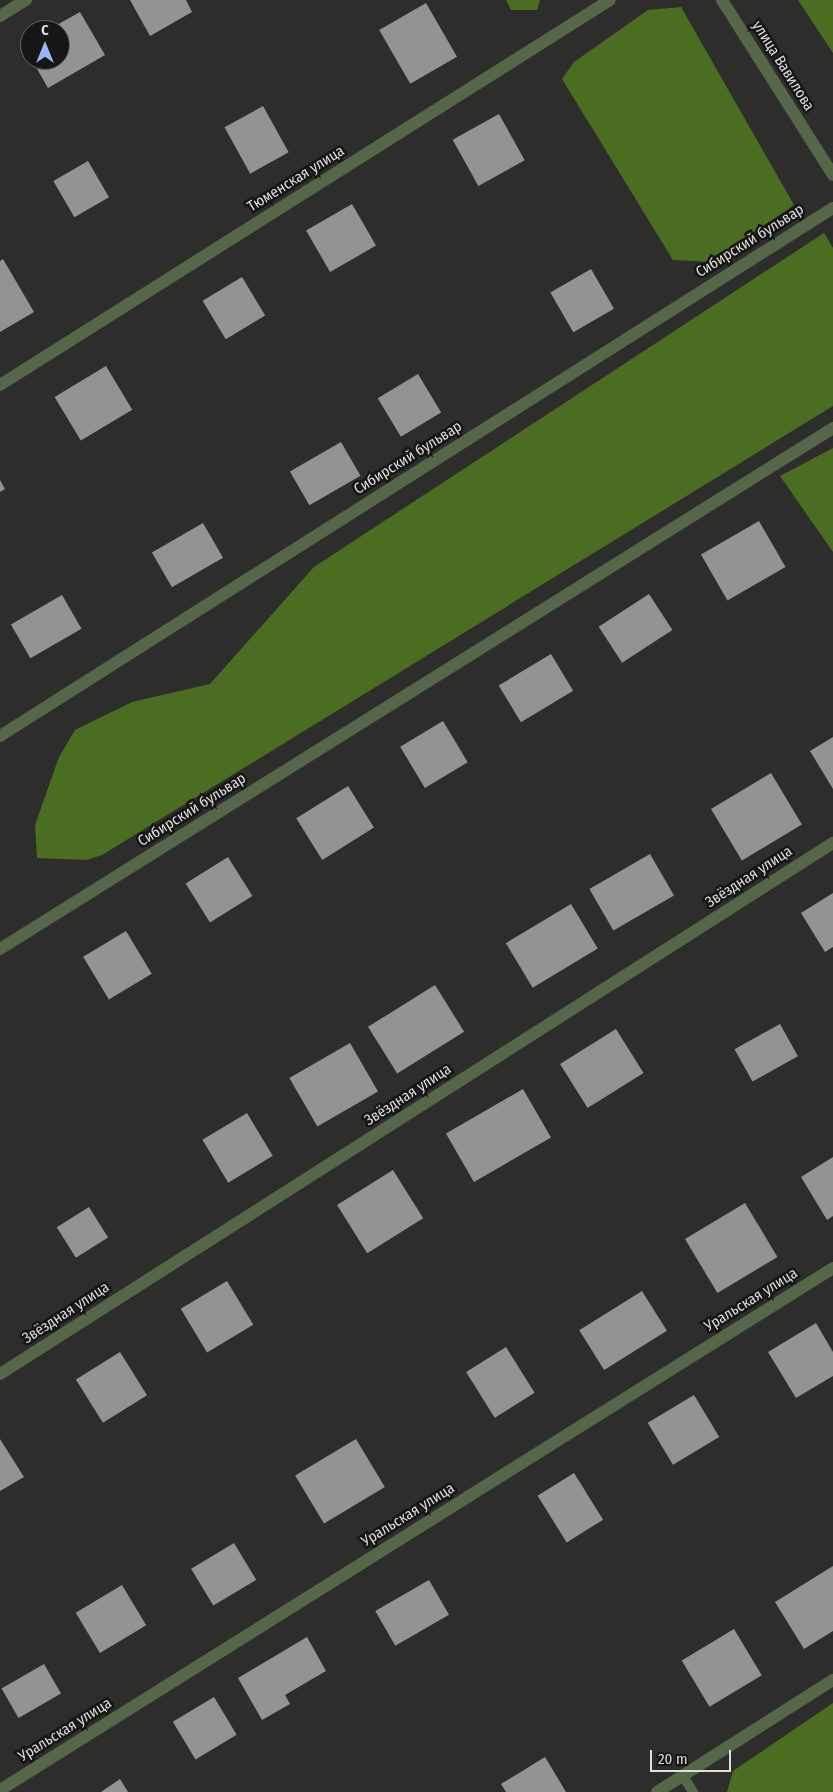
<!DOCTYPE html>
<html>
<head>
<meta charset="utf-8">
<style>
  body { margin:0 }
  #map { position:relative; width:833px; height:1792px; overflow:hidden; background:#2d2e2c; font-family:"Fira Sans Condensed",sans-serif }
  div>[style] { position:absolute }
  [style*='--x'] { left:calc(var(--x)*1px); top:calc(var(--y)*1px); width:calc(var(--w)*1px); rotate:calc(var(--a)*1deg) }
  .forest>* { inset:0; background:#4b6d22 }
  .building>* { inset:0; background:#939491; transform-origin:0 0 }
  .service>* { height:10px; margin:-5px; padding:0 5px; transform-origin:5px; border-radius:5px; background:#566648 }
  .minor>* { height:12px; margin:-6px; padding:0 6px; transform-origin:6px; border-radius:6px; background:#566648 }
  .tertiary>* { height:12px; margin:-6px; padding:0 6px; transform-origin:6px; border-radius:6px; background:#566648 }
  span { translate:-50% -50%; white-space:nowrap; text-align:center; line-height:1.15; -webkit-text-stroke:5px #151615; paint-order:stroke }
  .street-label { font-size:15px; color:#dedfdd }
  .north { position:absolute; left:20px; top:20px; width:50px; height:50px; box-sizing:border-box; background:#151615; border:1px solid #656665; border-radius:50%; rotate:0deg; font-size:14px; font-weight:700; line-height:20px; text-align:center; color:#dedfdd }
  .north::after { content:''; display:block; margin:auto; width:18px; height:22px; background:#95b6fd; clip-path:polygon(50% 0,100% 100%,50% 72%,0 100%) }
  .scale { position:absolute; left:650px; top:1750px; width:81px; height:22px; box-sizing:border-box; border:2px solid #dedfdd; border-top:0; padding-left:6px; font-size:15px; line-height:18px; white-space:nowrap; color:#dedfdd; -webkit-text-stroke:4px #151615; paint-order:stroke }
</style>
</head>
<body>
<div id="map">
  <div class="forest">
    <i style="clip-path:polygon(506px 0,540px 0,537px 10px,511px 10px)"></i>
    <i style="clip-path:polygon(798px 0,833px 0,833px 53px)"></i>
    <i style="clip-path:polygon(681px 7px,794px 205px,712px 262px,673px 260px,562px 79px,574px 62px,648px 10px)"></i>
    <i style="clip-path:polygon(824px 233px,833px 248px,833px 406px,102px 855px,86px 860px,37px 858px,35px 825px,59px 757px,75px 730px,132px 702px,210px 684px,314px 567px)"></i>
    <i style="clip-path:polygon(833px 448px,833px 552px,780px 476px)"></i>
    <i style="clip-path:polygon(833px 1703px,833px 1792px,727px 1792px,733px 1771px)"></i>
  </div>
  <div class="building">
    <i style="clip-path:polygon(130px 0,186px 0,192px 12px,150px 36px)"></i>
    <i style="left:426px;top:3px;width:62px;height:54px;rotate:60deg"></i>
    <i style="clip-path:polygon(80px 12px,105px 55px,48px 88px,32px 60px,60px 60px,60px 30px,48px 30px)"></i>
    <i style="clip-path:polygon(30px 41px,30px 57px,23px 45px)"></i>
    <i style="left:263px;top:106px;width:53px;height:44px;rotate:61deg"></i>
    <i style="left:499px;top:114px;width:53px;height:53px;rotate:61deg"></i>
    <i style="left:88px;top:161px;width:42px;height:40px;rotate:60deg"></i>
    <i style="left:352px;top:204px;width:48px;height:53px;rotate:60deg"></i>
    <i style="clip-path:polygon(3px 259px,34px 312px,0 332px,0 261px)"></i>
    <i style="left:591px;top:269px;width:46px;height:47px;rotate:60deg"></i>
    <i style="left:242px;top:277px;width:45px;height:46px;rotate:59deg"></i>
    <i style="left:106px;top:366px;width:51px;height:60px;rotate:59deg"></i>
    <i style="left:418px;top:374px;width:45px;height:47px;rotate:59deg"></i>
    <i style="left:341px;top:442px;width:39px;height:59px;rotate:60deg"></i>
    <i style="clip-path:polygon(0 480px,5px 489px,0 492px)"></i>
    <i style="left:759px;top:521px;width:53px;height:67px;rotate:60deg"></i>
    <i style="left:203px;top:523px;width:40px;height:59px;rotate:60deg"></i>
    <i style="left:649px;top:594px;width:43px;height:60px;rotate:57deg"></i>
    <i style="left:62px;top:595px;width:39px;height:59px;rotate:60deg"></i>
    <i style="left:551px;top:654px;width:43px;height:61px;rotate:59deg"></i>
    <i style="left:443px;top:721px;width:48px;height:50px;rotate:59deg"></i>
    <i style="clip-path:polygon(833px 737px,833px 789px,810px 751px)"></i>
    <i style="left:771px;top:773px;width:60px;height:70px;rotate:59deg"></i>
    <i style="left:348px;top:786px;width:49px;height:61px;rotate:58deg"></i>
    <i style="left:650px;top:854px;width:48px;height:70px;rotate:60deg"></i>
    <i style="left:228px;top:857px;width:46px;height:50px;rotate:58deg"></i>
    <i style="clip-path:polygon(833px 893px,833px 947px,825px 952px,801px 913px)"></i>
    <i style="left:571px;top:904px;width:52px;height:76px;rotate:59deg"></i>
    <i style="left:126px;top:931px;width:50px;height:50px;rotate:59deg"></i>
    <i style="left:435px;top:985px;width:55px;height:79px;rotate:58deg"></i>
    <i style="left:780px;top:1024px;width:37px;height:52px;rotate:61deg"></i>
    <i style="left:616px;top:1029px;width:52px;height:66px;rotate:58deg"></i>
    <i style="left:350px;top:1043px;width:56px;height:70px;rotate:60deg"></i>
    <i style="left:523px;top:1089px;width:56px;height:89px;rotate:60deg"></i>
    <i style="left:247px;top:1113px;width:50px;height:52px;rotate:59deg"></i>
    <i style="clip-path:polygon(833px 1157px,833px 1216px,827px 1220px,801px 1177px)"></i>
    <i style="left:393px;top:1170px;width:57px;height:66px;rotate:58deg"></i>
    <i style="left:745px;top:1203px;width:63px;height:70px;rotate:59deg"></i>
    <i style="left:89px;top:1207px;width:36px;height:38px;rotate:58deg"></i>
    <i style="left:227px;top:1281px;width:51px;height:54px;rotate:59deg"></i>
    <i style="left:642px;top:1291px;width:47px;height:74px;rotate:58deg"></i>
    <i style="clip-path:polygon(816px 1323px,833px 1352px,833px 1376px,796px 1398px,768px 1352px)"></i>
    <i style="left:506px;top:1347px;width:54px;height:47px;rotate:58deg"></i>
    <i style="left:120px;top:1352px;width:51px;height:52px;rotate:58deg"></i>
    <i style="left:694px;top:1395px;width:49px;height:54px;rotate:59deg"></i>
    <i style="clip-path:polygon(0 1439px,24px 1477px,0 1491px)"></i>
    <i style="left:356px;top:1439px;width:56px;height:71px;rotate:59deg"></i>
    <i style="left:574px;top:1473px;width:55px;height:43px;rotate:58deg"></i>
    <i style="left:234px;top:1543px;width:43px;height:50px;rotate:59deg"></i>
    <i style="clip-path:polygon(833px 1566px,833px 1631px,804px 1649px,775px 1602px)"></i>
    <i style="left:429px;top:1580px;width:40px;height:62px;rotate:60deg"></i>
    <i style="left:122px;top:1585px;width:47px;height:54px;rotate:59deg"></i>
    <i style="left:734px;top:1629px;width:54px;height:61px;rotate:59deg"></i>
    <i style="clip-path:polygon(307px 1637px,326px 1671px,285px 1695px,290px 1704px,262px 1720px,238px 1678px)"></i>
    <i style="left:44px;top:1664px;width:34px;height:49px;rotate:60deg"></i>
    <i style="left:214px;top:1697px;width:44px;height:48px;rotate:59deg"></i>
    <i style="clip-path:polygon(545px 1757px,566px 1792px,506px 1792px,501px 1784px)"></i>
    <i style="clip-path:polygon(120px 1779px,128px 1792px,101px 1792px)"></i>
  </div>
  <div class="service">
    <i style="--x:683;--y:1776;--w:19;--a:58"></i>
  </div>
  <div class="minor">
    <i style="--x:0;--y:16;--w:31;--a:-32"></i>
    <i style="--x:0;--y:385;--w:721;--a:-32.26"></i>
    <i style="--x:0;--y:736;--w:986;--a:-32.37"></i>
    <i style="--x:0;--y:949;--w:983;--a:-32.02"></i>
    <i style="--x:0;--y:1374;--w:988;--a:-32.52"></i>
    <i style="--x:0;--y:1790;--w:983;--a:-32.07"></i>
    <i style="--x:657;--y:1792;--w:209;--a:-32.5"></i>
  </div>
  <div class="tertiary">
    <i style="--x:722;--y:0;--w:207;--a:57.6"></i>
  </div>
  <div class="street-label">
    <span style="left:783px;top:66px;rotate:58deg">улица Вавилова</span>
    <span style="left:296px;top:179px;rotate:-32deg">Тюменская улица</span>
    <span style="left:750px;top:241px;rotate:-32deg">Сибирский бульвар</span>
    <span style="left:408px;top:458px;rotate:-32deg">Сибирский бульвар</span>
    <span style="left:192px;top:810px;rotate:-32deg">Сибирский бульвар</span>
    <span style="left:749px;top:877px;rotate:-33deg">Звёздная улица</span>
    <span style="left:408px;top:1095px;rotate:-33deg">Звёздная улица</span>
    <span style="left:751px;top:1300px;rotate:-32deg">Уральская улица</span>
    <span style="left:66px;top:1313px;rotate:-33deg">Звёздная улица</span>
    <span style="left:408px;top:1515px;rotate:-32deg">Уральская улица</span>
    <span style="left:65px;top:1730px;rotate:-32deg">Уральская улица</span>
  </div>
  <div class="north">С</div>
  <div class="scale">20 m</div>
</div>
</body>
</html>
